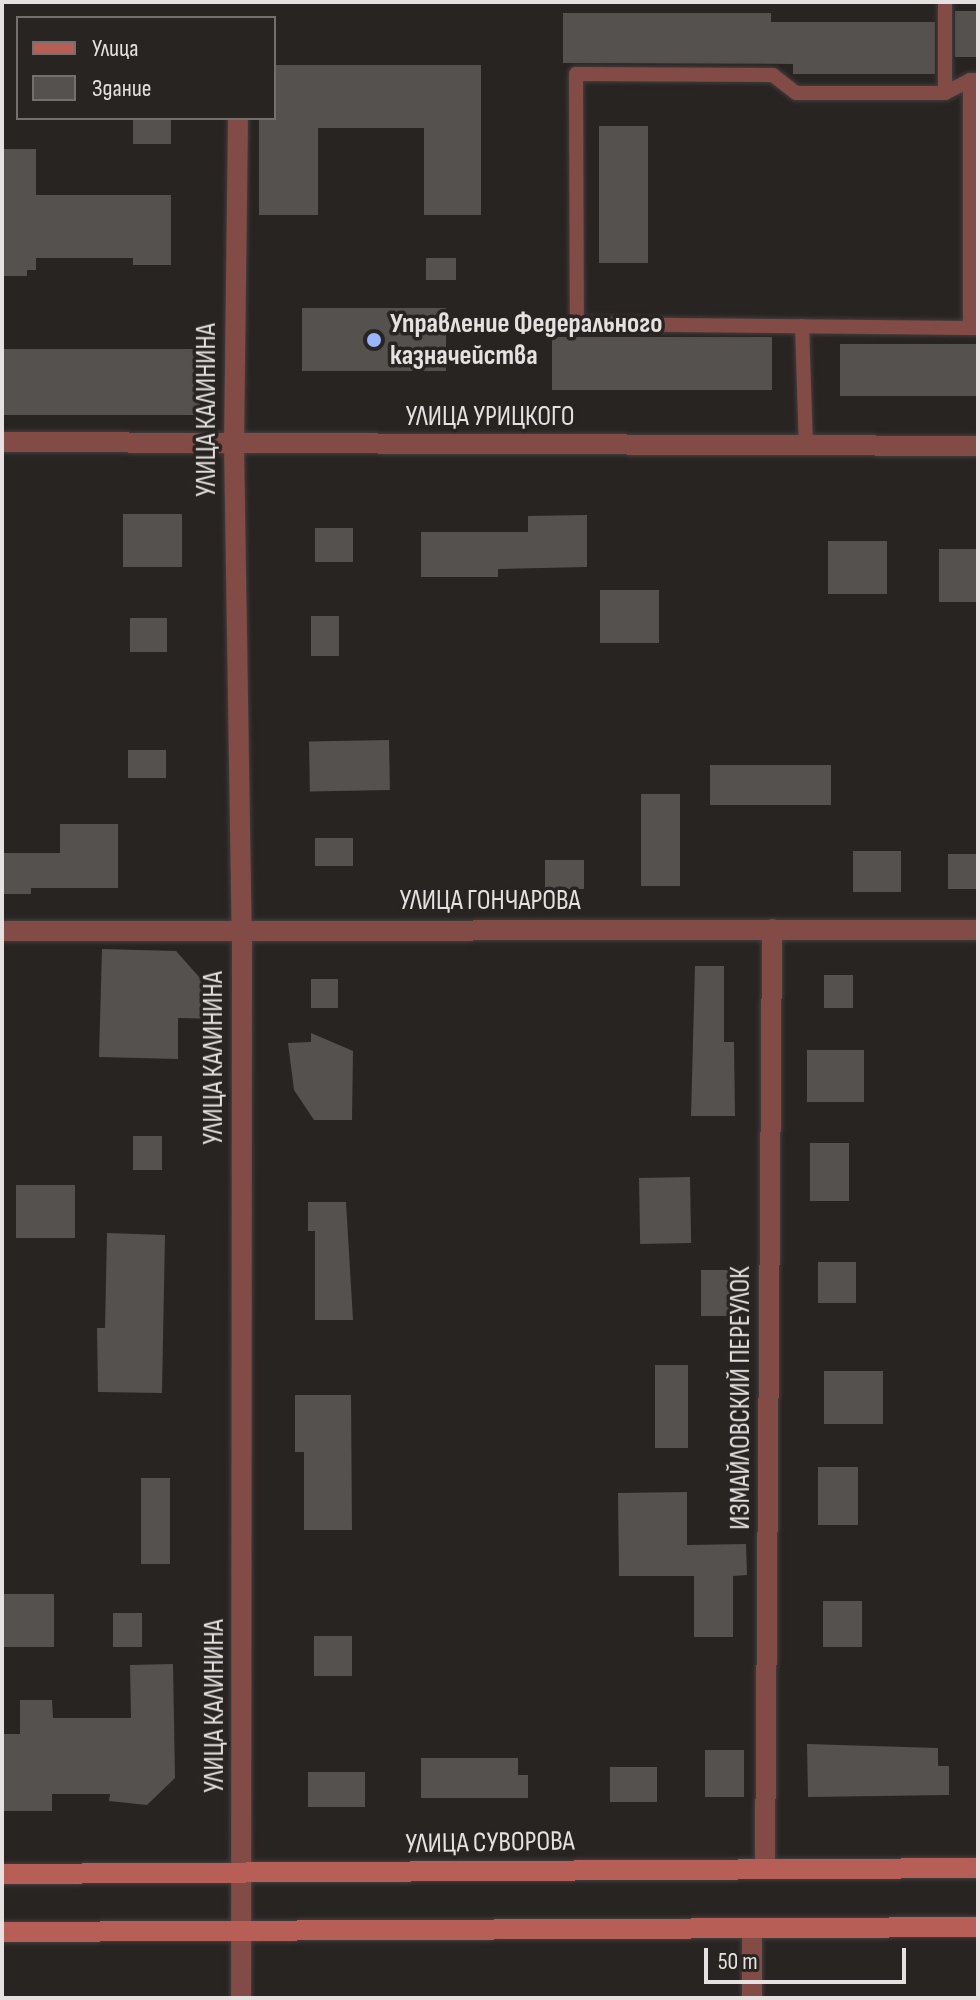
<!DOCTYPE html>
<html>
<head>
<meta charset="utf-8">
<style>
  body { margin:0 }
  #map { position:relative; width:980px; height:2000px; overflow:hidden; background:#282422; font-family:"Sofia Sans Condensed",sans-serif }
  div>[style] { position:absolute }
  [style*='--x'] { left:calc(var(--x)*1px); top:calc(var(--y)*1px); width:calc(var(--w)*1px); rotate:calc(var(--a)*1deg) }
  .building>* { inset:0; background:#55514f; transform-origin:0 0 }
  .roads { filter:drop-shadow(0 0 2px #423e3d) drop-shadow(0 0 2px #423e3d) }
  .service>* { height:14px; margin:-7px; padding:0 7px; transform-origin:7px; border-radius:7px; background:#834b45 }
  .minor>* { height:20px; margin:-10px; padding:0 10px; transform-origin:10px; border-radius:10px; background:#834b45 }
  .secondary>* { height:20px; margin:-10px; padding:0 10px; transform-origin:10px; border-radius:10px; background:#b75e57 }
  .dots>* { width:22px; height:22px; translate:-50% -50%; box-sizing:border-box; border:4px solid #282422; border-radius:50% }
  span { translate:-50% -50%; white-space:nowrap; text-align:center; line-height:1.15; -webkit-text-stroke:7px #282422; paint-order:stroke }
  .poi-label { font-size:28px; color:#e4e1e0; font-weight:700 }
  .left { translate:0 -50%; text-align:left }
  .street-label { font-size:28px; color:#e4e1e0 }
  .frame { position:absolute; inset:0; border:4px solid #e4e1e0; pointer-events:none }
  .legend { position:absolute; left:16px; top:16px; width:260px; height:104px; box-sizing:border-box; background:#282422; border:2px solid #73706e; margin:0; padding:10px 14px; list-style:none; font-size:24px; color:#e4e1e0 }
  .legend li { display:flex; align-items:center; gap:16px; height:40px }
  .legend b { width:40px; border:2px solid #73706e }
  .scale { position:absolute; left:704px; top:1948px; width:202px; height:36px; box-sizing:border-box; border:4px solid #e4e1e0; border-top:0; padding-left:10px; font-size:24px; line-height:28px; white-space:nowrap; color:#e4e1e0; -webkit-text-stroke:6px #282422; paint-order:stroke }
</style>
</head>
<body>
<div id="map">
  <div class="building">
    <i style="left:955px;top:11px;width:23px;height:46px"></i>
    <i style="clip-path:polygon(563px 13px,771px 13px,771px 22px,935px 22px,935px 74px,793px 74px,793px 64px,563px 63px)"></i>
    <i style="clip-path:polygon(274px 65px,481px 65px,481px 215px,424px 215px,424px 128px,318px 128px,318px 215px,259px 215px,259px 118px,274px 118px)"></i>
    <i style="left:133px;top:118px;width:38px;height:26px"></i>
    <i style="left:599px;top:126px;width:49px;height:137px"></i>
    <i style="clip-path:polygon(2px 149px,36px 149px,36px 195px,171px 195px,171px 265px,133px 265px,133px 258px,36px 258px,36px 270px,27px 270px,27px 276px,2px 276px)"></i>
    <i style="left:426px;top:258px;width:30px;height:22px"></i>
    <i style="left:302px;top:308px;width:144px;height:63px"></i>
    <i style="left:552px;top:337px;width:220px;height:53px"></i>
    <i style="left:840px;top:344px;width:138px;height:52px"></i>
    <i style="left:200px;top:349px;width:66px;height:198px;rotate:90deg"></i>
    <i style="left:182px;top:514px;width:53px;height:59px;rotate:90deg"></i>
    <i style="clip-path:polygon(587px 515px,587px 567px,498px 569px,498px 577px,421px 577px,421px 532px,528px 532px,528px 516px)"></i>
    <i style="left:315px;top:528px;width:38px;height:34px"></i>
    <i style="left:887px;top:541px;width:53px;height:59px;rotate:90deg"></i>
    <i style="left:939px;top:549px;width:39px;height:53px"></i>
    <i style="left:600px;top:590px;width:59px;height:53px"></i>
    <i style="left:311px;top:616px;width:28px;height:40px"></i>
    <i style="left:130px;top:618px;width:37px;height:34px"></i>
    <i style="left:389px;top:740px;width:50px;height:80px;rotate:89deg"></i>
    <i style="left:128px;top:750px;width:38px;height:28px"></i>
    <i style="left:831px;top:765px;width:40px;height:121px;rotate:90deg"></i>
    <i style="left:641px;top:794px;width:39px;height:92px"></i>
    <i style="clip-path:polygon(60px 824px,118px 824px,118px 888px,31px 888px,31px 894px,2px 894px,2px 853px,60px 853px)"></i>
    <i style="left:315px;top:838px;width:38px;height:28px"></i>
    <i style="left:853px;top:851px;width:48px;height:41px"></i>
    <i style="left:948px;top:854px;width:30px;height:35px"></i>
    <i style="left:545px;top:860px;width:39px;height:29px"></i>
    <i style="clip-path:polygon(102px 949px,176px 951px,200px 978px,222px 978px,221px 1019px,178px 1018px,178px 1059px,99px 1057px)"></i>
    <i style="clip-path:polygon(695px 966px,724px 966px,724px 1042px,734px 1042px,735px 1116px,691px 1116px)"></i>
    <i style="left:824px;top:975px;width:29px;height:33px"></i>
    <i style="left:311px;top:979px;width:27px;height:29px"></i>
    <i style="clip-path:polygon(311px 1033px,353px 1051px,352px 1120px,314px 1120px,294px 1090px,288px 1043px,311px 1042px)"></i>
    <i style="left:807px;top:1050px;width:57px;height:52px"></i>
    <i style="left:133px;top:1136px;width:29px;height:34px"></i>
    <i style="left:810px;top:1143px;width:39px;height:58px"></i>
    <i style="left:690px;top:1177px;width:66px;height:51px;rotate:89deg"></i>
    <i style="left:16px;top:1185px;width:59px;height:53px"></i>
    <i style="clip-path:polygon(308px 1202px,346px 1202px,353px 1320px,315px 1320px,315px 1231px,308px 1231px)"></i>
    <i style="clip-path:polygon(107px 1233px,165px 1235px,162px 1393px,98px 1392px,97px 1328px,105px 1328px)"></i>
    <i style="left:818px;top:1262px;width:38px;height:41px"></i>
    <i style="left:701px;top:1270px;width:29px;height:46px"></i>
    <i style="left:655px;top:1365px;width:33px;height:83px"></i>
    <i style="left:824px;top:1371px;width:59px;height:53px"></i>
    <i style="clip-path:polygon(295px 1395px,351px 1395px,352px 1530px,304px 1530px,304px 1452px,295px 1452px)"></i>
    <i style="left:818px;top:1467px;width:40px;height:58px"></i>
    <i style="left:141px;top:1478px;width:29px;height:86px"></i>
    <i style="clip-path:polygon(687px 1492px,687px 1545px,746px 1544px,747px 1575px,733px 1576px,733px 1637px,694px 1637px,694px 1576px,619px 1576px,618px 1493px)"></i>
    <i style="left:54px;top:1594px;width:53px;height:52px;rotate:90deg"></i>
    <i style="left:823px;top:1601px;width:39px;height:46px"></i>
    <i style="left:113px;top:1613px;width:29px;height:34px"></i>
    <i style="left:314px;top:1636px;width:38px;height:40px"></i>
    <i style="clip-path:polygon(173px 1664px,175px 1778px,147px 1805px,109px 1801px,110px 1794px,52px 1794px,52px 1811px,2px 1811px,2px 1734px,20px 1734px,20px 1700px,52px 1700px,53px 1718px,131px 1718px,130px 1665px)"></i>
    <i style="clip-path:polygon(807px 1744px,938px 1748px,938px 1766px,949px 1766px,949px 1795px,808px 1797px)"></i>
    <i style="left:705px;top:1750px;width:39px;height:47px"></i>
    <i style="clip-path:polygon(421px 1758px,518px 1758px,518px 1775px,528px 1775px,528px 1798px,421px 1798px)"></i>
    <i style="left:610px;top:1767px;width:47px;height:35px"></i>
    <i style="left:308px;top:1772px;width:57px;height:35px"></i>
  </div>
  <div class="roads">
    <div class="service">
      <i style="--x:945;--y:2;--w:91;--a:90"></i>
      <i style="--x:945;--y:93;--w:28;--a:-27"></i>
      <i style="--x:945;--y:93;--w:149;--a:180"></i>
      <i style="--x:796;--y:93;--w:29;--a:-142"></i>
      <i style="--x:773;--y:75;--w:197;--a:-179.7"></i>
      <i style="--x:576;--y:74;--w:250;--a:89.8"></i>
      <i style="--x:577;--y:324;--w:393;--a:0.6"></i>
      <i style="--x:802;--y:326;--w:120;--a:88.1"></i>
      <i style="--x:978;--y:328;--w:8;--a:180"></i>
      <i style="--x:970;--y:328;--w:248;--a:-90"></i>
      <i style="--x:970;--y:80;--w:8;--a:0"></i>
    </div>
    <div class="minor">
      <i style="--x:238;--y:118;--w:326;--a:90.7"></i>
      <i style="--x:234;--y:444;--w:485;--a:89.1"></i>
      <i style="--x:242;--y:929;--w:1069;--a:90.05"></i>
      <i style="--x:2;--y:442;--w:976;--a:0.23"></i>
      <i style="--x:2;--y:931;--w:976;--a:-0.06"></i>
      <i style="--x:765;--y:1867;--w:938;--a:-89.57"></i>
      <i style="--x:752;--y:1928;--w:70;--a:90"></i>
    </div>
    <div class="secondary">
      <i style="--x:2;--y:1874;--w:976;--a:-0.35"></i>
      <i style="--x:2;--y:1932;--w:976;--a:-0.29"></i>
    </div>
  </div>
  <div class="dots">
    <i style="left:374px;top:340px;background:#9ab5fd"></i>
  </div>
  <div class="poi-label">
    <span class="left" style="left:390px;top:340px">Управление Федерального<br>казначейства</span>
  </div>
  <div class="street-label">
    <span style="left:207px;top:410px;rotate:-90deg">УЛИЦА КАЛИНИНА</span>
    <span style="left:490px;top:417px">УЛИЦА УРИЦКОГО</span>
    <span style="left:490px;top:901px">УЛИЦА ГОНЧАРОВА</span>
    <span style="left:214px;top:1058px;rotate:-90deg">УЛИЦА КАЛИНИНА</span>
    <span style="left:741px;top:1398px;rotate:-90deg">ИЗМАЙЛОВСКИЙ ПЕРЕУЛОК</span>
    <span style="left:215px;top:1706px;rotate:-90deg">УЛИЦА КАЛИНИНА</span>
    <span style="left:490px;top:1843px;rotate:-1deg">УЛИЦА СУВОРОВА</span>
  </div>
  <div class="frame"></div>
  <ul class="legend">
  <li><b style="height:10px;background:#b75e57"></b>Улица</li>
  <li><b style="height:22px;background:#55514f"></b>Здание</li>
  </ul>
  <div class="scale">50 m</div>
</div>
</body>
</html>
